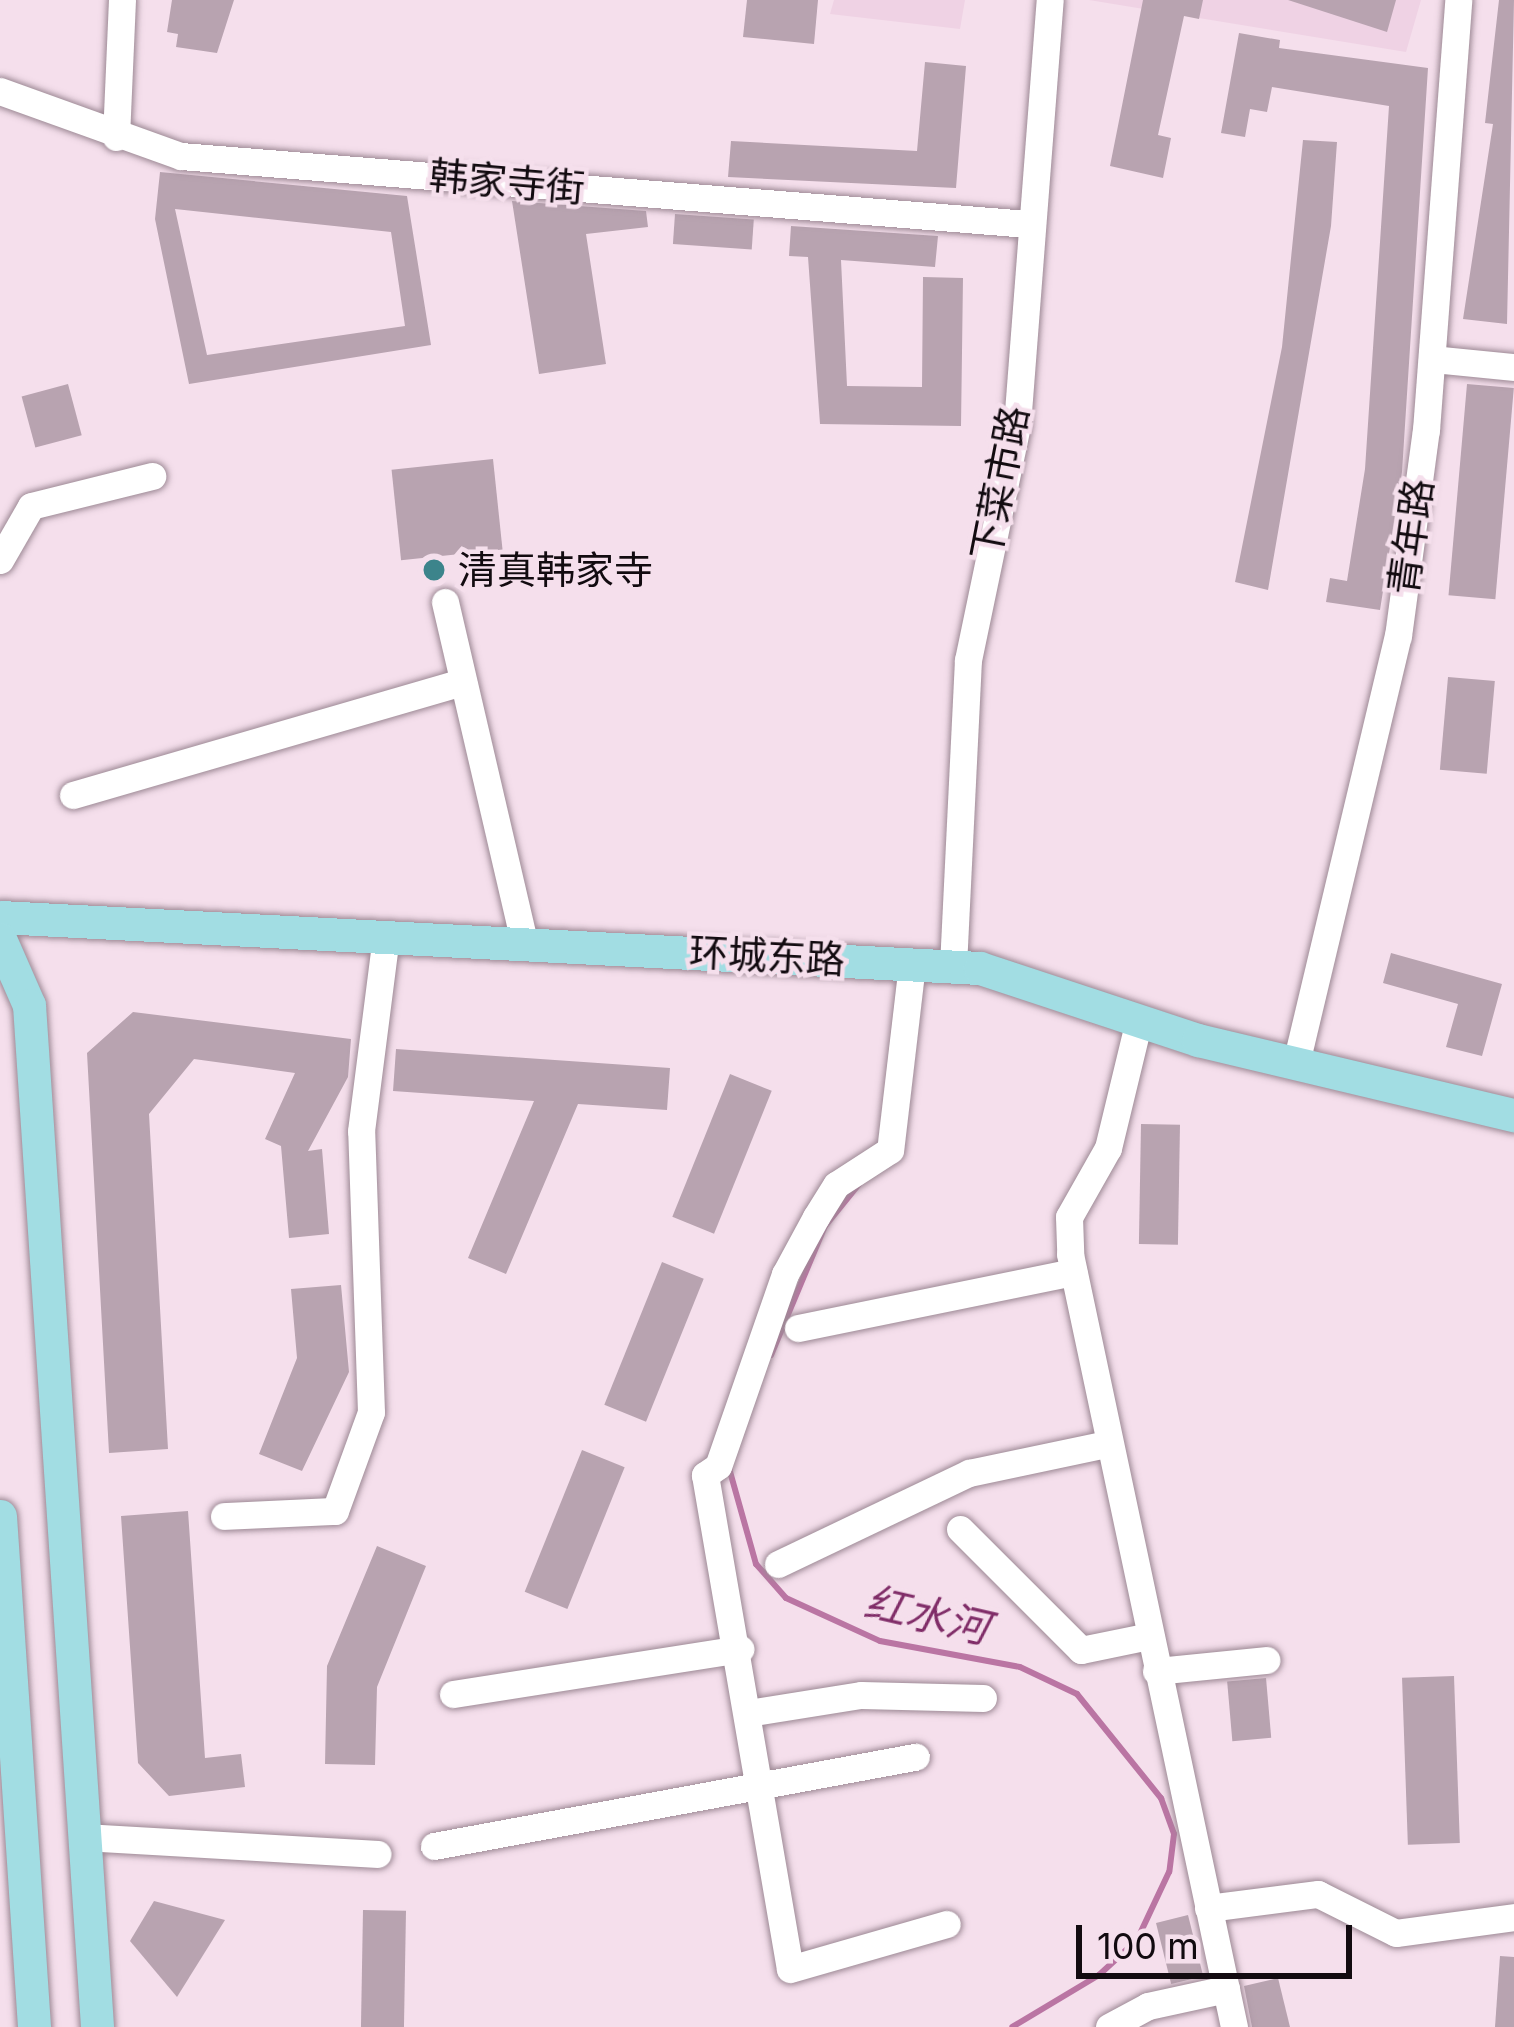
<!DOCTYPE html>
<html>
<head>
<meta charset="utf-8">
<style>
  body { margin:0 }
  #map { position:relative; width:1514px; height:2027px; overflow:hidden; background:#f5dfec; font-family:Inter,"Noto Sans SC",sans-serif }
  div>[style] { position:absolute }
  [style*='--x'] { left:calc(var(--x)*1px); top:calc(var(--y)*1px); width:calc(var(--w)*1px); rotate:calc(var(--a)*1deg) }
  .built>* { inset:0; background:#efd2e4 }
  .stream>* { height:6px; margin:-3px; padding:0 3px; transform-origin:3px; border-radius:3px; background:#ba75a3 }
  .building>* { inset:0; background:#b8a3b0; transform-origin:0 0 }
  .roads { filter:drop-shadow(0 0 3px #9d8995) drop-shadow(0 0 3px #9d8995) }
  .minor>* { height:27px; margin:-13.5px; padding:0 13.5px; transform-origin:13.5px; border-radius:13.5px; background:#fff }
  .major>* { height:33px; margin:-16.5px; padding:0 16.5px; transform-origin:16.5px; border-radius:16.5px; background:#a2dde3 }
  .dots>* { width:33px; height:33px; translate:-50% -50%; box-sizing:border-box; border:6px solid #f5dfec; border-radius:50% }
  span { translate:-50% -50%; white-space:nowrap; text-align:center; line-height:1.15; -webkit-text-stroke:9px #f5dfec; paint-order:stroke }
  .street-label { font-size:39px; color:#120b10 }
  .poi-label { font-size:39px; color:#120b10 }
  .left { translate:0 -50%; text-align:left }
  .water-label { font-size:42px; color:#802d68; font-style:italic }
  .scale { position:absolute; left:1076px; top:1925px; width:276px; height:54px; box-sizing:border-box; border:6px solid #120b10; border-top:0; padding-left:15px; font-size:36px; line-height:42px; white-space:nowrap; color:#120b10; -webkit-text-stroke:9px #f5dfec; paint-order:stroke }
</style>
</head>
<body>
<div id="map">
  <div class="built">
    <i style="clip-path:polygon(834px 0,965px 0,960px 29px,830px 14px)"></i>
    <i style="clip-path:polygon(1089px 0,1421px 0,1406px 52px)"></i>
  </div>
  <div class="stream">
    <i style="--x:771;--y:1355;--w:140;--a:-67.3"></i>
    <i style="--x:825;--y:1226;--w:54;--a:-51"></i>
    <i style="--x:729;--y:1468;--w:100;--a:74.3"></i>
    <i style="--x:756;--y:1564;--w:45;--a:48.6"></i>
    <i style="--x:786;--y:1598;--w:103;--a:24.6"></i>
    <i style="--x:880;--y:1641;--w:142;--a:10.5"></i>
    <i style="--x:1020;--y:1667;--w:63;--a:25.3"></i>
    <i style="--x:1077;--y:1694;--w:134;--a:51.1"></i>
    <i style="--x:1161;--y:1798;--w:38;--a:70"></i>
    <i style="--x:1174;--y:1834;--w:38;--a:97"></i>
    <i style="--x:1169;--y:1872;--w:75;--a:115.2"></i>
    <i style="--x:1137;--y:1940;--w:52;--a:137.4"></i>
    <i style="--x:1099;--y:1975;--w:101;--a:149.1"></i>
  </div>
  <div class="building">
    <i style="clip-path:polygon(172px 0,234px 0,217px 53px,176px 47px,178px 34px,167px 32px)"></i>
    <i style="clip-path:polygon(747px 0,818px 0,814px 44px,743px 37px)"></i>
    <i style="clip-path:polygon(1143px 0,1203px 0,1199px 19px,1184px 16px,1158px 135px,1171px 138px,1163px 178px,1110px 166px)"></i>
    <i style="clip-path:polygon(1288px 0,1396px 0,1387px 32px)"></i>
    <i style="clip-path:polygon(1499px 0,1514px 0,1507px 324px,1463px 319px,1493px 124px,1485px 123px)"></i>
    <i style="clip-path:polygon(1239px 33px,1280px 40px,1279px 48px,1428px 68px,1402px 472px,1380px 610px,1326px 602px,1330px 578px,1347px 581px,1365px 469px,1389px 106px,1272px 87px,1267px 112px,1250px 109px,1245px 137px,1221px 133px)"></i>
    <i style="clip-path:polygon(925px 62px,966px 66px,956px 188px,728px 177px,731px 141px,917px 151px)"></i>
    <i style="clip-path:polygon(1303px 140px,1337px 142px,1331px 226px,1268px 590px,1235px 582px,1282px 347px)"></i>
    <i style="clip-path:polygon(evenodd,160px 172px,407px 196px,431px 345px,189px 384px,155px 219px,160px 172px,175px 209px,391px 232px,405px 326px,207px 355px,175px 209px)"></i>
    <i style="clip-path:polygon(512px 201px,646px 211px,648px 227px,586px 234px,606px 364px,539px 374px)"></i>
    <i style="left:675px;top:214px;width:79px;height:30px;rotate:4deg"></i>
    <i style="clip-path:polygon(791px 226px,938px 236px,935px 267px,841px 260px,847px 386px,922px 387px,923px 277px,963px 278px,961px 426px,820px 424px,808px 257px,789px 256px)"></i>
    <i style="left:68px;top:384px;width:53px;height:48px;rotate:75deg"></i>
    <i style="left:1467px;top:384px;width:47px;height:212px;rotate:5deg"></i>
    <i style="left:493px;top:459px;width:91px;height:102px;rotate:84deg"></i>
    <i style="left:1448px;top:677px;width:47px;height:93px;rotate:5deg"></i>
    <i style="clip-path:polygon(1391px 953px,1502px 984px,1482px 1056px,1446px 1047px,1458px 1004px,1383px 983px)"></i>
    <i style="clip-path:polygon(133px 1012px,351px 1039px,348px 1077px,308px 1151px,322px 1149px,329px 1234px,289px 1238px,281px 1146px,265px 1139px,295px 1073px,194px 1059px,149px 1114px,168px 1449px,109px 1453px,87px 1053px)"></i>
    <i style="clip-path:polygon(396px 1049px,670px 1068px,667px 1110px,578px 1104px,506px 1274px,468px 1258px,534px 1101px,393px 1091px)"></i>
    <i style="left:730px;top:1074px;width:45px;height:154px;rotate:22deg"></i>
    <i style="left:1141px;top:1124px;width:39px;height:120px;rotate:1deg"></i>
    <i style="left:662px;top:1262px;width:45px;height:154px;rotate:22deg"></i>
    <i style="clip-path:polygon(341px 1285px,349px 1372px,302px 1471px,259px 1454px,297px 1358px,291px 1289px)"></i>
    <i style="left:582px;top:1450px;width:46px;height:153px;rotate:22deg"></i>
    <i style="clip-path:polygon(188px 1511px,205px 1758px,241px 1754px,245px 1787px,169px 1796px,138px 1763px,121px 1516px)"></i>
    <i style="clip-path:polygon(377px 1546px,426px 1566px,377px 1687px,375px 1765px,325px 1764px,327px 1666px)"></i>
    <i style="left:1454px;top:1676px;width:167px;height:52px;rotate:88deg"></i>
    <i style="left:1266px;top:1678px;width:60px;height:39px;rotate:85deg"></i>
    <i style="clip-path:polygon(154px 1901px,225px 1920px,177px 1997px,130px 1941px)"></i>
    <i style="left:363px;top:1910px;width:43px;height:117px;rotate:1deg"></i>
    <i style="left:1188px;top:1915px;width:63px;height:33px;rotate:76deg"></i>
    <i style="clip-path:polygon(1500px 1956px,1514px 1957px,1514px 2027px,1495px 2027px)"></i>
    <i style="clip-path:polygon(1278px 1978px,1290px 2027px,1252px 2027px,1244px 1986px)"></i>
  </div>
  <div class="roads">
    <div class="minor">
      <i style="--x:0;--y:91;--w:192;--a:19.8"></i>
      <i style="--x:181;--y:156;--w:850;--a:4.59"></i>
      <i style="--x:116;--y:137;--w:137;--a:-87.5"></i>
      <i style="--x:1432;--y:359;--w:82;--a:5.6"></i>
      <i style="--x:0;--y:560;--w:62;--a:-60.1"></i>
      <i style="--x:31;--y:506;--w:125;--a:-13.9"></i>
      <i style="--x:445;--y:602;--w:349;--a:76.9"></i>
      <i style="--x:73;--y:795;--w:406;--a:-16.2"></i>
      <i style="--x:912;--y:964;--w:187;--a:96.7"></i>
      <i style="--x:890;--y:1150;--w:64;--a:147.1"></i>
      <i style="--x:836;--y:1185;--w:38;--a:122"></i>
      <i style="--x:816;--y:1217;--w:65;--a:118.5"></i>
      <i style="--x:785;--y:1274;--w:203;--a:109.2"></i>
      <i style="--x:718;--y:1466;--w:16;--a:145"></i>
      <i style="--x:705;--y:1475;--w:501;--a:80.24"></i>
      <i style="--x:790;--y:1969;--w:163;--a:-16"></i>
      <i style="--x:953;--y:966;--w:306;--a:-87.2"></i>
      <i style="--x:968;--y:660;--w:240;--a:-78.2"></i>
      <i style="--x:1017;--y:425;--w:426;--a:-85.6"></i>
      <i style="--x:1139;--y:1020;--w:132;--a:103.6"></i>
      <i style="--x:1108;--y:1148;--w:79;--a:119.5"></i>
      <i style="--x:1069;--y:1217;--w:37;--a:88"></i>
      <i style="--x:1070;--y:1254;--w:790;--a:78.02"></i>
      <i style="--x:1296;--y:1063;--w:439;--a:-76.6"></i>
      <i style="--x:1398;--y:636;--w:208;--a:-82.3"></i>
      <i style="--x:1426;--y:430;--w:431;--a:-85.7"></i>
      <i style="--x:798;--y:1328;--w:281;--a:-11.5"></i>
      <i style="--x:224;--y:1516;--w:111;--a:-2.6"></i>
      <i style="--x:335;--y:1511;--w:105;--a:-70"></i>
      <i style="--x:371;--y:1412;--w:281;--a:-92"></i>
      <i style="--x:361;--y:1131;--w:198;--a:-82.7"></i>
      <i style="--x:960;--y:1529;--w:171;--a:45"></i>
      <i style="--x:1081;--y:1650;--w:69;--a:-11.6"></i>
      <i style="--x:778;--y:1564;--w:212;--a:-25.5"></i>
      <i style="--x:969;--y:1473;--w:141;--a:-11.9"></i>
      <i style="--x:1156;--y:1671;--w:111;--a:-5.7"></i>
      <i style="--x:453;--y:1694;--w:291;--a:-8.9"></i>
      <i style="--x:748;--y:1713;--w:114;--a:-9.1"></i>
      <i style="--x:861;--y:1695;--w:122;--a:1.4"></i>
      <i style="--x:84;--y:1837;--w:294;--a:3.3"></i>
      <i style="--x:434;--y:1846;--w:490;--a:-10.5"></i>
      <i style="--x:1208;--y:1908;--w:111;--a:-7.3"></i>
      <i style="--x:1318;--y:1894;--w:87;--a:26.6"></i>
      <i style="--x:1396;--y:1933;--w:119;--a:-7.7"></i>
      <i style="--x:1109;--y:2027;--w:44;--a:-28.3"></i>
      <i style="--x:1148;--y:2006;--w:80;--a:-12.3"></i>
    </div>
    <div class="major">
      <i style="--x:0;--y:917;--w:981;--a:2.98"></i>
      <i style="--x:980;--y:968;--w:230;--a:18.3"></i>
      <i style="--x:1198;--y:1040;--w:325;--a:13.4"></i>
      <i style="--x:0;--y:939;--w:72;--a:66.3"></i>
      <i style="--x:29;--y:1005;--w:1024;--a:86.19"></i>
      <i style="--x:0;--y:1516;--w:512;--a:86.19"></i>
    </div>
  </div>
  <div class="dots">
    <i style="left:434px;top:570px;background:#3c848b"></i>
  </div>
  <div class="street-label">
    <span style="left:507px;top:182px;rotate:5deg">韩家寺街</span>
    <span style="left:1000px;top:483px;rotate:-79deg">下菜市路</span>
    <span style="left:1411px;top:537px;rotate:-82deg">青年路</span>
    <span style="left:767px;top:956px;rotate:3deg">环城东路</span>
  </div>
  <div class="poi-label">
    <span class="left" style="left:458px;top:570px">清真韩家寺</span>
  </div>
  <div class="water-label">
    <span style="left:927px;top:1615px;rotate:13deg">红水河</span>
  </div>
  <div class="scale">100 m</div>
</div>
</body>
</html>
